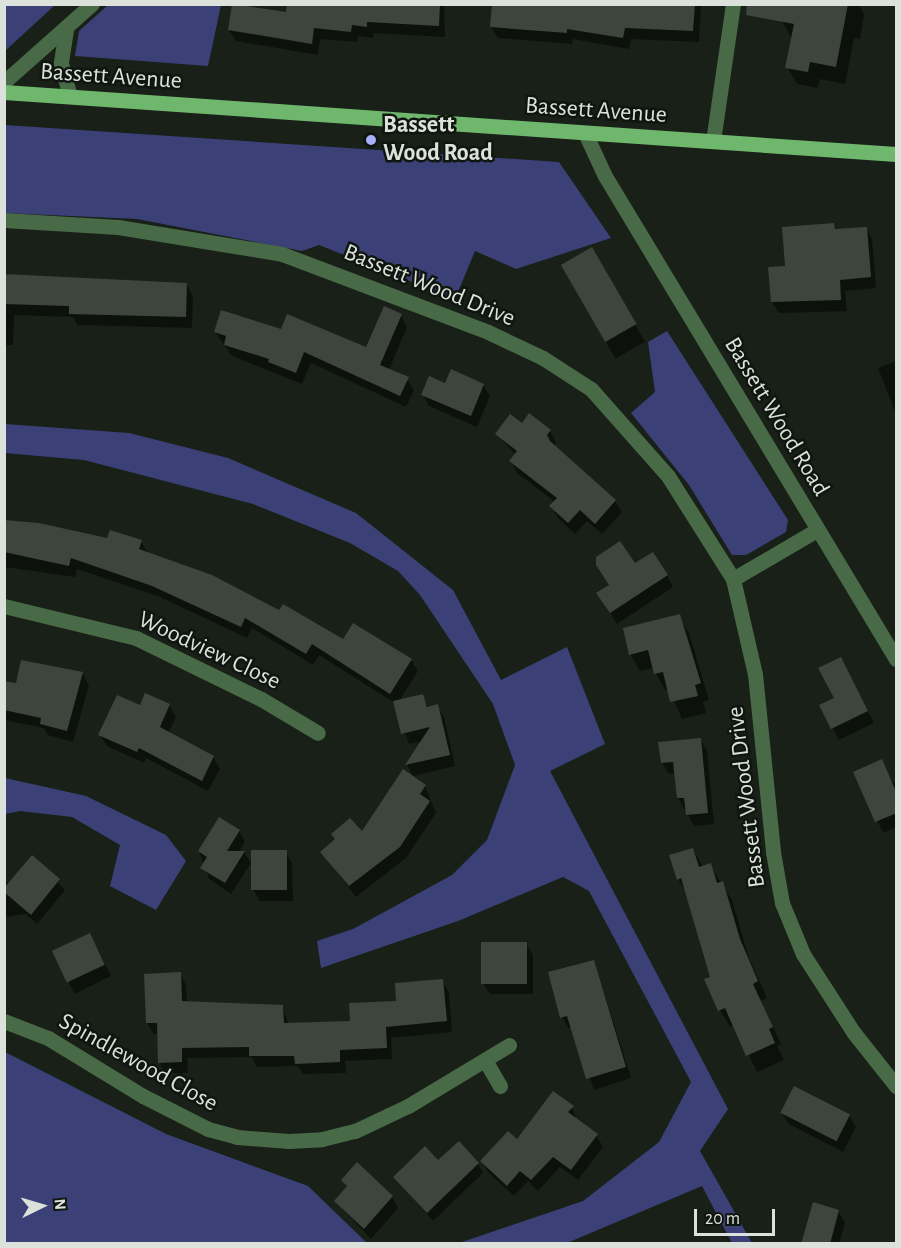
<!DOCTYPE html>
<html>
<head>
<meta charset="utf-8">
<style>
  body { margin:0 }
  #map { position:relative; width:901px; height:1248px; overflow:hidden; background:#182018; font-family:"Alegreya Sans",sans-serif }
  div>[style] { position:absolute }
  [style*='--x'] { left:calc(var(--x)*1px); top:calc(var(--y)*1px); width:calc(var(--w)*1px); rotate:calc(var(--a)*1deg) }
  .forest>* { inset:0; background:#3b4177 }
  .shadow>* { inset:0; background:#0007; transform-origin:0 0 }
  .building>* { inset:0; background:#3d453c; transform-origin:0 0 }
  .street>* { height:15px; margin:-7.5px; padding:0 7.5px; transform-origin:7.5px; border-radius:7.5px; background:#486a46 }
  .primary>* { height:15px; margin:-7.5px; padding:0 7.5px; transform-origin:7.5px; border-radius:7.5px; background:#6fb76c }
  .dots>* { width:16px; height:16px; translate:-50% -50%; box-sizing:border-box; border:3px solid #0f160f; border-radius:50% }
  span { translate:-50% -50%; white-space:nowrap; text-align:center; line-height:1.15; -webkit-text-stroke:5px #0f160f; paint-order:stroke }
  .street-label { font-size:24px; color:#dce1db }
  .poi-label { font-size:24px; color:#dce1db; font-weight:700 }
  .left { translate:0 -50%; text-align:left }
  .frame { position:absolute; inset:0; border:6px solid #dce1db; pointer-events:none }
  .north { position:absolute; left:12px; top:1176px; width:60px; height:60px; -webkit-text-stroke:4px #0f160f; paint-order:stroke; rotate:85deg; font-size:16px; font-weight:700; line-height:24px; text-align:center; color:#dce1db }
  .north::after { content:''; display:block; margin:auto; width:21px; height:27px; background:#dce1db; clip-path:polygon(50% 0,100% 100%,50% 72%,0 100%) }
  .scale { position:absolute; left:694px; top:1209px; width:81px; height:27px; box-sizing:border-box; border:3px solid #dce1db; border-top:0; padding-left:8px; font-size:18px; line-height:21px; white-space:nowrap; color:#dce1db; -webkit-text-stroke:4px #0f160f; paint-order:stroke }
</style>
</head>
<body>
<div id="map">
  <div class="forest">
    <i style="clip-path:polygon(5px 4px,55px 4px,55px 5px,5px 51px)"></i>
    <i style="clip-path:polygon(108px 5px,221px 5px,208px 66px,75px 56px,79px 31px)"></i>
    <i style="clip-path:polygon(5px 125px,559px 162px,611px 238px,516px 269px,475px 251px,455px 299px,319px 245px,302px 251px,137px 219px,5px 213px)"></i>
    <i style="clip-path:polygon(667px 331px,788px 520px,786px 532px,746px 555px,732px 555px,689px 485px,631px 413px,655px 392px,648px 342px)"></i>
    <i style="clip-path:polygon(5px 424px,129px 433px,228px 458px,356px 513px,453px 590px,501px 680px,567px 647px,605px 744px,550px 771px,728px 1109px,700px 1151px,752px 1243px,732px 1243px,702px 1186px,567px 1243px,459px 1243px,583px 1201px,659px 1142px,691px 1082px,589px 891px,563px 877px,458px 921px,321px 968px,317px 941px,353px 929px,452px 875px,487px 840px,515px 765px,493px 704px,420px 595px,398px 571px,350px 543px,253px 504px,84px 460px,5px 453px)"></i>
    <i style="clip-path:polygon(5px 778px,86px 796px,166px 835px,186px 861px,156px 910px,110px 886px,120px 845px,72px 817px,20px 811px,5px 814px)"></i>
    <i style="clip-path:polygon(5px 1052px,166px 1134px,308px 1186px,367px 1243px,5px 1243px)"></i>
  </div>
  <div class="shadow">
    <i style="clip-path:polygon(289px 4px,444px 4px,445px 37px,373px 33px,373px 38px,358px 36px,357px 42px,320px 39px,318px 55px,236px 41px,229px 30px,287px 13px)"></i>
    <i style="clip-path:polygon(493px 4px,701px 5px,699px 42px,631px 39px,629px 49px,573px 39px,572px 44px,498px 38px,491px 27px)"></i>
    <i style="clip-path:polygon(786px 4px,859px 4px,864px 15px,860px 39px,854px 38px,845px 84px,820px 79px,818px 88px,797px 84px,787px 67px,792px 39px,782px 21px)"></i>
    <i style="clip-path:polygon(833px 224px,837px 231px,866px 228px,872px 239px,876px 288px,845px 291px,847px 311px,779px 313px,772px 302px)"></i>
    <i style="left:592px;top:250px;width:106px;height:34px;rotate:60deg"></i>
    <i style="clip-path:polygon(4px 272px,12px 276px,187px 285px,193px 296px,192px 328px,77px 325px,73px 317px,14px 315px,13px 345px,4px 345px)"></i>
    <i style="clip-path:polygon(401px 315px,407px 327px,389px 370px,407px 379px,414px 390px,406px 407px,311px 363px,302px 384px,232px 356px,215px 332px,282px 331px,367px 349px)"></i>
    <i style="clip-path:polygon(896px 361px,896px 414px,878px 368px)"></i>
    <i style="clip-path:polygon(446px 385px,483px 385px,490px 396px,477px 427px,429px 406px,423px 395px)"></i>
    <i style="clip-path:polygon(550px 431px,556px 442px,554px 446px,615px 501px,622px 512px,602px 534px,587px 521px,575px 534px,558px 518px,551px 506px,555px 502px,517px 473px,511px 462px,516px 455px,497px 434px)"></i>
    <i style="clip-path:polygon(4px 521px,108px 540px,141px 542px,148px 553px,343px 641px,411px 660px,418px 671px,399px 701px,422px 696px,429px 708px,437px 706px,444px 717px,455px 766px,413px 776px,407px 765px,423px 741px,409px 744px,395px 703px,319px 655px,313px 665px,252px 628px,247px 638px,160px 597px,77px 569px,75px 577px,4px 567px)"></i>
    <i style="clip-path:polygon(635px 565px,667px 575px,673px 587px,617px 624px,605px 605px)"></i>
    <i style="clip-path:polygon(679px 616px,689px 633px,709px 700px,703px 702px,706px 713px,682px 719px,669px 689px,665px 690px,653px 668px,640px 671px,630px 654px)"></i>
    <i style="clip-path:polygon(847px 670px,874px 723px,839px 740px,821px 706px,836px 699px)"></i>
    <i style="clip-path:polygon(82px 673px,89px 685px,73px 742px,48px 735px,44px 728px,4px 720px,4px 682px,17px 685px)"></i>
    <i style="clip-path:polygon(169px 705px,176px 717px,168px 734px,213px 757px,220px 769px,208px 791px,146px 758px,144px 763px,107px 746px,100px 735px,141px 707px)"></i>
    <i style="clip-path:polygon(700px 739px,707px 751px,714px 824px,694px 826px,678px 798px,676px 773px,669px 774px,662px 763px)"></i>
    <i style="clip-path:polygon(855px 772px,896px 783px,896px 827px,883px 833px)"></i>
    <i style="clip-path:polygon(425px 786px,436px 813px,406px 858px,356px 897px,322px 852px,362px 834px)"></i>
    <i style="clip-path:polygon(239px 831px,245px 842px,239px 852px,244px 852px,251px 863px,231px 894px,209px 879px,199px 851px)"></i>
    <i style="clip-path:polygon(693px 850px,703px 867px,710px 865px,732px 900px,749px 958px,767px 998px,761px 1001px,781px 1044px,777px 1046px,784px 1060px,757px 1072px,734px 1025px,730px 1027px,720px 1010px,688px 896px,678px 879px)"></i>
    <i style="clip-path:polygon(253px 852px,286px 852px,292px 863px,293px 901px,260px 901px,253px 890px)"></i>
    <i style="clip-path:polygon(32px 857px,65px 890px,37px 924px,26px 914px,4px 917px,4px 883px,11px 882px)"></i>
    <i style="clip-path:polygon(526px 943px,533px 955px,533px 994px,490px 994px,483px 983px)"></i>
    <i style="clip-path:polygon(96px 946px,111px 976px,75px 994px,69px 983px)"></i>
    <i style="clip-path:polygon(594px 961px,631px 1078px,594px 1090px,572px 1027px,568px 1028px,562px 1017px)"></i>
    <i style="clip-path:polygon(180px 974px,186px 985px,187px 1002px,282px 1006px,289px 1025px,352px 1022px,442px 981px,449px 992px,452px 1032px,391px 1038px,392px 1059px,345px 1061px,346px 1073px,303px 1074px,298px 1066px,257px 1067px,252px 1057px,187px 1058px,188px 1073px,166px 1073px,159px 1062px,158px 1034px,154px 1034px,147px 1023px)"></i>
    <i style="clip-path:polygon(572px 1107px,577px 1121px,596px 1135px,603px 1147px,578px 1180px,560px 1167px,538px 1191px,528px 1181px,514px 1196px,488px 1172px,482px 1161px)"></i>
    <i style="clip-path:polygon(782px 1113px,849px 1115px,856px 1127px,843px 1152px,789px 1124px)"></i>
    <i style="clip-path:polygon(438px 1162px,478px 1164px,483px 1173px,433px 1221px,395px 1177px)"></i>
    <i style="clip-path:polygon(343px 1180px,392px 1197px,398px 1208px,371px 1239px,335px 1201px,347px 1188px)"></i>
    <i style="clip-path:polygon(838px 1211px,845px 1222px,839px 1244px,803px 1244px)"></i>
  </div>
  <div class="building">
    <i style="clip-path:polygon(232px 4px,286px 12px,287px 4px,440px 4px,439px 26px,367px 22px,367px 27px,352px 25px,351px 32px,314px 28px,312px 44px,228px 30px)"></i>
    <i style="clip-path:polygon(492px 4px,695px 4px,693px 31px,625px 28px,623px 38px,567px 29px,567px 33px,490px 27px)"></i>
    <i style="clip-path:polygon(747px 4px,848px 4px,836px 67px,810px 62px,808px 72px,785px 68px,794px 24px,746px 15px)"></i>
    <i style="clip-path:polygon(834px 223px,835px 229px,867px 227px,871px 277px,840px 280px,841px 300px,771px 302px,768px 267px,785px 266px,782px 227px)"></i>
    <i style="left:592px;top:247px;width:89px;height:36px;rotate:60deg"></i>
    <i style="clip-path:polygon(4px 274px,187px 283px,186px 317px,69px 314px,69px 306px,4px 304px)"></i>
    <i style="clip-path:polygon(384px 306px,402px 314px,380px 365px,409px 377px,400px 396px,304px 352px,296px 373px,268px 362px,269px 359px,224px 345px,226px 336px,214px 332px,221px 310px,281px 329px,287px 314px,366px 347px)"></i>
    <i style="clip-path:polygon(451px 369px,484px 384px,471px 416px,421px 395px,429px 376px,445px 383px)"></i>
    <i style="clip-path:polygon(529px 413px,551px 430px,547px 435px,550px 441px,616px 500px,595px 524px,580px 510px,568px 523px,549px 506px,557px 498px,509px 461px,517px 451px,495px 434px,510px 414px,522px 423px)"></i>
    <i style="clip-path:polygon(4px 520px,39px 523px,107px 538px,110px 530px,142px 540px,139px 549px,212px 575px,279px 610px,283px 604px,343px 639px,353px 623px,412px 659px,390px 694px,312px 644px,306px 654px,245px 618px,241px 627px,152px 586px,71px 558px,69px 566px,4px 552px)"></i>
    <i style="clip-path:polygon(620px 541px,635px 563px,653px 552px,668px 575px,610px 613px,596px 593px,609px 585px,596px 565px,596px 557px)"></i>
    <i style="clip-path:polygon(680px 614px,701px 683px,695px 685px,698px 696px,670px 702px,663px 672px,654px 674px,648px 650px,629px 655px,623px 628px)"></i>
    <i style="clip-path:polygon(841px 657px,868px 711px,831px 729px,819px 705px,834px 698px,818px 668px)"></i>
    <i style="clip-path:polygon(21px 660px,83px 672px,67px 731px,40px 724px,41px 718px,4px 710px,4px 681px,16px 683px)"></i>
    <i style="clip-path:polygon(145px 693px,170px 704px,160px 727px,214px 756px,202px 781px,139px 748px,137px 752px,98px 735px,117px 695px,140px 705px)"></i>
    <i style="clip-path:polygon(423px 694px,427px 707px,438px 704px,450px 755px,405px 765px,430px 727px,401px 734px,393px 701px)"></i>
    <i style="clip-path:polygon(701px 738px,708px 813px,686px 815px,684px 798px,677px 798px,673px 762px,661px 763px,658px 742px)"></i>
    <i style="clip-path:polygon(882px 759px,897px 794px,897px 813px,875px 822px,853px 772px)"></i>
    <i style="clip-path:polygon(403px 769px,426px 785px,420px 794px,430px 801px,400px 847px,349px 886px,320px 852px,335px 839px,331px 834px,350px 818px,362px 831px)"></i>
    <i style="clip-path:polygon(219px 817px,240px 830px,227px 851px,245px 851px,225px 883px,200px 868px,207px 857px,198px 851px)"></i>
    <i style="clip-path:polygon(693px 848px,699px 867px,711px 863px,717px 883px,723px 881px,740px 939px,758px 981px,753px 984px,773px 1027px,769px 1029px,775px 1043px,746px 1056px,725px 1008px,718px 1011px,704px 979px,710px 977px,681px 878px,677px 880px,669px 855px)"></i>
    <i style="left:251px;top:850px;width:36px;height:40px"></i>
    <i style="clip-path:polygon(32px 855px,60px 879px,31px 915px,4px 892px,4px 888px)"></i>
    <i style="left:90px;top:933px;width:35px;height:42px;rotate:65deg"></i>
    <i style="left:481px;top:942px;width:46px;height:42px"></i>
    <i style="clip-path:polygon(594px 960px,626px 1067px,586px 1079px,567px 1016px,560px 1018px,548px 972px)"></i>
    <i style="clip-path:polygon(181px 972px,182px 1001px,283px 1005px,284px 1023px,350px 1021px,349px 1003px,396px 1001px,395px 983px,443px 979px,447px 1021px,386px 1027px,387px 1048px,340px 1050px,340px 1062px,295px 1064px,294px 1056px,249px 1056px,249px 1047px,182px 1048px,182px 1062px,158px 1063px,157px 1023px,146px 1023px,144px 974px)"></i>
    <i style="left:794px;top:1086px;width:63px;height:30px;rotate:27deg"></i>
    <i style="clip-path:polygon(553px 1091px,574px 1106px,568px 1112px,598px 1134px,571px 1170px,553px 1157px,531px 1180px,520px 1171px,507px 1186px,480px 1161px,508px 1131px,517px 1139px)"></i>
    <i style="clip-path:polygon(459px 1141px,479px 1163px,427px 1213px,393px 1177px,425px 1146px,438px 1160px)"></i>
    <i style="clip-path:polygon(357px 1162px,393px 1196px,364px 1229px,334px 1201px,347px 1186px,341px 1180px)"></i>
    <i style="clip-path:polygon(813px 1202px,839px 1210px,830px 1244px,801px 1244px)"></i>
  </div>
  <div class="street">
    <i style="--x:66;--y:30;--w:33;--a:99"></i>
    <i style="--x:61;--y:63;--w:34;--a:75"></i>
    <i style="--x:4;--y:82;--w:118;--a:-41.6"></i>
    <i style="--x:585;--y:133;--w:47;--a:65.1"></i>
    <i style="--x:605;--y:176;--w:564;--a:58.93"></i>
    <i style="--x:713;--y:141;--w:138;--a:-81.7"></i>
    <i style="--x:4;--y:220;--w:114;--a:3.5"></i>
    <i style="--x:118;--y:227;--w:166;--a:9.3"></i>
    <i style="--x:282;--y:254;--w:220;--a:20.7"></i>
    <i style="--x:488;--y:332;--w:61;--a:25.3"></i>
    <i style="--x:543;--y:358;--w:57;--a:32.9"></i>
    <i style="--x:591;--y:389;--w:116;--a:48.5"></i>
    <i style="--x:668;--y:476;--w:122;--a:57.7"></i>
    <i style="--x:733;--y:579;--w:98;--a:77"></i>
    <i style="--x:755;--y:674;--w:179;--a:84.2"></i>
    <i style="--x:773;--y:852;--w:52;--a:80"></i>
    <i style="--x:782;--y:903;--w:55;--a:67.6"></i>
    <i style="--x:803;--y:954;--w:94;--a:57.2"></i>
    <i style="--x:854;--y:1033;--w:68;--a:51.6"></i>
    <i style="--x:733;--y:579;--w:97;--a:-30.3"></i>
    <i style="--x:4;--y:606;--w:136;--a:13.6"></i>
    <i style="--x:136;--y:638;--w:139;--a:26"></i>
    <i style="--x:261;--y:699;--w:66;--a:30.8"></i>
    <i style="--x:4;--y:1021;--w:47;--a:21.1"></i>
    <i style="--x:48;--y:1038;--w:111;--a:31.4"></i>
    <i style="--x:143;--y:1096;--w:73;--a:26.9"></i>
    <i style="--x:208;--y:1129;--w:30;--a:15"></i>
    <i style="--x:237;--y:1137;--w:52;--a:4.4"></i>
    <i style="--x:289;--y:1141;--w:33;--a:-3"></i>
    <i style="--x:322;--y:1139;--w:34;--a:-14"></i>
    <i style="--x:355;--y:1131;--w:59;--a:-25.3"></i>
    <i style="--x:408;--y:1106;--w:118;--a:-31.1"></i>
    <i style="--x:485;--y:1060;--w:30;--a:60"></i>
  </div>
  <div class="primary">
    <i style="--x:4;--y:92;--w:894;--a:3.98"></i>
  </div>
  <div class="dots">
    <i style="left:371px;top:140px;background:#a6b1fc"></i>
  </div>
  <div class="street-label">
    <span style="left:111px;top:77px;rotate:4deg">Bassett Avenue</span>
    <span style="left:596px;top:111px;rotate:4deg">Bassett Avenue</span>
    <span style="left:429px;top:286px;rotate:22deg">Bassett Wood Drive</span>
    <span style="left:776px;top:417px;rotate:59deg">Bassett Wood Road</span>
    <span style="left:209px;top:651px;rotate:25deg">Woodview Close</span>
    <span style="left:747px;top:797px;rotate:-97deg">Bassett Wood Drive</span>
    <span style="left:138px;top:1063px;rotate:29deg">Spindlewood Close</span>
  </div>
  <div class="poi-label">
    <span class="left" style="left:383px;top:140px">Bassett<br>Wood Road</span>
  </div>
  <div class="frame"></div>
  <div class="north">N</div>
  <div class="scale">20 m</div>
</div>
</body>
</html>
